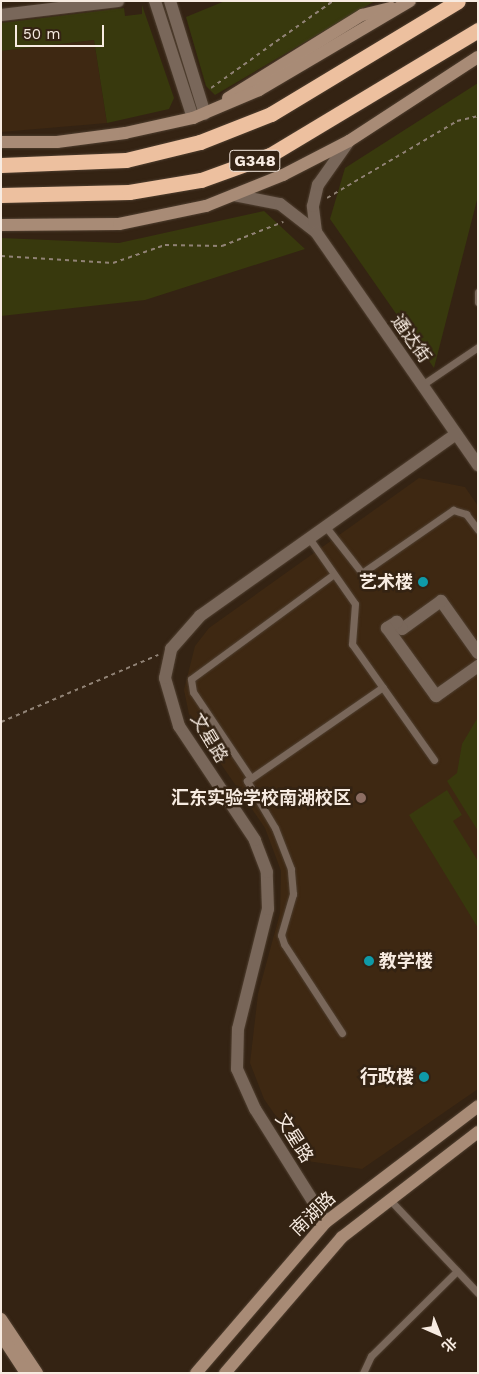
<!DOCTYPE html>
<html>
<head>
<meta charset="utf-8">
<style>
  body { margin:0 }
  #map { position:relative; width:479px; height:1374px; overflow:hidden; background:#342313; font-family:"Work Sans","Noto Sans SC",sans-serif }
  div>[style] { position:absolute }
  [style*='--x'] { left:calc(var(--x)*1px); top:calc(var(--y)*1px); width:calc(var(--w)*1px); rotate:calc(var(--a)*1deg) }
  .built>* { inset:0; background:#3e2812 }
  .green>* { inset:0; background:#38390d }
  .path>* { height:2px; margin-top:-1px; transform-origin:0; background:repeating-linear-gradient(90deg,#908275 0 4px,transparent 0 8px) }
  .roads { filter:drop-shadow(0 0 1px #4f3f30) drop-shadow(0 0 1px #4f3f30) }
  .lane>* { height:7px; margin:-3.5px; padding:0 3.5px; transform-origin:3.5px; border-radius:3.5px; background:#79675a }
  .street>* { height:12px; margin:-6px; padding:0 6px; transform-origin:6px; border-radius:6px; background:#79675a }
  .secondary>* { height:12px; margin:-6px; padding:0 6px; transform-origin:6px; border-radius:6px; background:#a88b76 }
  .highway>* { height:15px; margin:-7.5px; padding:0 7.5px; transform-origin:7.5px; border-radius:7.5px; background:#edc09f }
  .dots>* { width:14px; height:14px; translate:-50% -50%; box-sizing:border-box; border:2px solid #342313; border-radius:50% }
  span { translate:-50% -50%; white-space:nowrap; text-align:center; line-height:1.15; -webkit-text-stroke:5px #342313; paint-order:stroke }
  .shield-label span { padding:1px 4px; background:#342313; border:1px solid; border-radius:4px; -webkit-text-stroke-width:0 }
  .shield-label { font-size:16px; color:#f7ebe1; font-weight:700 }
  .street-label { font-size:18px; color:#f7ebe1 }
  .poi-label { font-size:18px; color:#f7ebe1; font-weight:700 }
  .right { translate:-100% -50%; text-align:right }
  .left { translate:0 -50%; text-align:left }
  .frame { position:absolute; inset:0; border:2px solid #f7ebe1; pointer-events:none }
  .north { position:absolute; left:414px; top:1309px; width:50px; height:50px; -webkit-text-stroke:4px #342313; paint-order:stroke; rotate:136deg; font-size:14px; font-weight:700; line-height:20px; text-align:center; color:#f7ebe1 }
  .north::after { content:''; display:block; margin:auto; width:18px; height:22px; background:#f7ebe1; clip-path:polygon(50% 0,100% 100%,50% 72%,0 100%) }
  .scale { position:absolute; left:15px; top:25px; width:89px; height:22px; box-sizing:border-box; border:2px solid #f7ebe1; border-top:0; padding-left:6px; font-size:15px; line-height:18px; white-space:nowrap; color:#f7ebe1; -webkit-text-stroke:4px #342313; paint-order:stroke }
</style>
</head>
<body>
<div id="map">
  <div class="built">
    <i style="clip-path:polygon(94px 40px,107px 123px,1px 132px,1px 51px)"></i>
    <i style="clip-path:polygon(419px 478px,465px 487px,478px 506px,478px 1089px,362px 1169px,307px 1161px,264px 1099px,250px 1063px,258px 994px,280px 913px,281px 871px,265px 828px,190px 719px,184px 690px,195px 646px,209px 628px)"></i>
  </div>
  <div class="green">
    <i style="clip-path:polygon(225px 1px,375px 1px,215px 95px,206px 86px,186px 17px)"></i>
    <i style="clip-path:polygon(142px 5px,174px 98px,169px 109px,107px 123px,94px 40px,1px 51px,1px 23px,124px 8px,125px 16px,142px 14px)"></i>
    <i style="clip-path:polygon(478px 83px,478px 196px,434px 368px,330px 219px,345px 168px)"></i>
    <i style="clip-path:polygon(264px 211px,305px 249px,145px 300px,1px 316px,1px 238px,119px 243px)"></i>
    <i style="clip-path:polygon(478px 717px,478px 831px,447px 781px,457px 773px,462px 744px)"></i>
    <i style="clip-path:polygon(447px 790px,462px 815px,453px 821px,478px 861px,478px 928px,409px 815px)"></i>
  </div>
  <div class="path">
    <i style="--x:211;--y:88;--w:150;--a:-35.5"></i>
    <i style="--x:327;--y:198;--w:151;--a:-30.6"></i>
    <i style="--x:457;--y:121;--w:22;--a:-13"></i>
    <i style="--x:1;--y:256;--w:112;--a:3.6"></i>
    <i style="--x:113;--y:263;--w:55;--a:-19.1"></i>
    <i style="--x:165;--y:245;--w:57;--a:1"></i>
    <i style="--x:222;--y:246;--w:66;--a:-21.5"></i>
    <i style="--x:1;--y:722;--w:171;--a:-23.1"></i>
  </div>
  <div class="roads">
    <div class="lane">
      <i style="--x:478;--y:292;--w:10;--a:90"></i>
      <i style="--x:422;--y:385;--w:68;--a:-34.2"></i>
      <i style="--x:326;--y:527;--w:58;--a:52"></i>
      <i style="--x:362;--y:573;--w:111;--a:-34.7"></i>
      <i style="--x:453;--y:510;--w:14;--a:17"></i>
      <i style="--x:466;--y:514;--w:20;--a:53"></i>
      <i style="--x:309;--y:538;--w:80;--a:55.1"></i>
      <i style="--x:355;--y:604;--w:40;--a:94.3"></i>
      <i style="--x:352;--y:644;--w:142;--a:54.7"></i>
      <i style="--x:250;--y:777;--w:102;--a:-123.8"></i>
      <i style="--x:193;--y:692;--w:13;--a:-99"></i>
      <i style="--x:191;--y:679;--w:177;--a:-36.3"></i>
      <i style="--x:342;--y:1033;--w:106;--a:-123.1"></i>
      <i style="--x:284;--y:944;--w:9;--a:-108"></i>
      <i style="--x:281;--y:935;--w:43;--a:-73.7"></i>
      <i style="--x:293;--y:894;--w:25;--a:-95"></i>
      <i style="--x:291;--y:869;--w:44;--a:-111.3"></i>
      <i style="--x:275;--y:828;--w:55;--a:-120.8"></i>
      <i style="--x:247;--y:781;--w:165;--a:-34.7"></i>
      <i style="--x:389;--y:1199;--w:129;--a:46.6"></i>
      <i style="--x:363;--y:1373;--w:19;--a:-65"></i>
      <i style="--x:371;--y:1356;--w:121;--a:-44.7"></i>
    </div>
    <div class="street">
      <i style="--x:155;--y:1;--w:123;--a:72"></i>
      <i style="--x:170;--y:1;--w:118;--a:72.8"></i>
      <i style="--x:1;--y:15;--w:118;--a:-6.8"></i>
      <i style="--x:234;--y:195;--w:47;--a:11.1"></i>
      <i style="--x:280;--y:204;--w:46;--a:37.9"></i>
      <i style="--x:316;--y:232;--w:26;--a:-97"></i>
      <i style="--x:313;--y:206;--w:22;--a:-77"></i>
      <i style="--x:318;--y:185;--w:54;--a:-54.8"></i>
      <i style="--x:316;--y:232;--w:284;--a:55.2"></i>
      <i style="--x:478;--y:653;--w:64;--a:-125.4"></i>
      <i style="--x:441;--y:601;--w:48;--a:144.3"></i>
      <i style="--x:402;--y:629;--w:9;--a:-126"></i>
      <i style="--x:397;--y:622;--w:12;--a:149"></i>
      <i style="--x:387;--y:628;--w:84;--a:54.2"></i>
      <i style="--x:436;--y:696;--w:52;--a:-35.5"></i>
      <i style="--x:326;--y:1222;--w:133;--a:-122.1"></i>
      <i style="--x:255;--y:1109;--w:44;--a:-114.2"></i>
      <i style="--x:237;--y:1069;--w:40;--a:-88.6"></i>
      <i style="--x:238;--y:1029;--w:124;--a:-76"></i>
      <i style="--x:268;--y:909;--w:37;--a:-92"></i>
      <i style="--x:267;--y:872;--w:34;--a:-111"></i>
      <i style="--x:255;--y:840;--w:137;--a:-123.7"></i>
      <i style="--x:179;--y:726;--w:50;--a:-106.3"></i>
      <i style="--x:165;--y:678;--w:30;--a:-78"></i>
      <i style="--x:171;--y:649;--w:44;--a:-48.7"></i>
      <i style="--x:200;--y:616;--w:314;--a:-35.4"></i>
    </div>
    <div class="secondary">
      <i style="--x:228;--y:98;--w:158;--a:-31.8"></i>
      <i style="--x:362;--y:15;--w:30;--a:-14"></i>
      <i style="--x:1;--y:142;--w:56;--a:0"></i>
      <i style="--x:57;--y:142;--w:69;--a:-7.5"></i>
      <i style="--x:125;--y:133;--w:70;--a:-12.4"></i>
      <i style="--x:193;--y:118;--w:72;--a:-23"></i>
      <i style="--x:259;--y:90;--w:175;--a:-30.5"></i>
      <i style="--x:1;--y:225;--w:118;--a:-0.5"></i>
      <i style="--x:119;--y:224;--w:89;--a:-11.7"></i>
      <i style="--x:206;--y:206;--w:83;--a:-21.9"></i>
      <i style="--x:283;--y:175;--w:74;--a:-27.3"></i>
      <i style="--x:349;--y:141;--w:154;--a:-33.1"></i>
      <i style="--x:1;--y:1319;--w:65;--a:56.3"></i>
      <i style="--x:1;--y:1335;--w:45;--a:56.7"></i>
      <i style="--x:196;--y:1373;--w:199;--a:-49.3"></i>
      <i style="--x:326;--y:1222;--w:191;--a:-37.3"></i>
      <i style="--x:225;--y:1373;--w:179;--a:-49.3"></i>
      <i style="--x:342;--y:1237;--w:172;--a:-37.7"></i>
    </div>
    <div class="highway">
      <i style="--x:1;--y:165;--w:125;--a:-2.3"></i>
      <i style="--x:126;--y:160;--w:76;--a:-13.7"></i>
      <i style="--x:200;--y:142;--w:76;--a:-21.5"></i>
      <i style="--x:271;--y:114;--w:218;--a:-31.1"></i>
      <i style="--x:1;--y:195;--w:128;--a:-1.3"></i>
      <i style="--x:129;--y:192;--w:73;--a:-9.5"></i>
      <i style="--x:201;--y:180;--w:73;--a:-19.9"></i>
      <i style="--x:270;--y:155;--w:243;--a:-31"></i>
    </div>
  </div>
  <div class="dots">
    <i style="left:423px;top:582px;background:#0f9aa8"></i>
    <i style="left:361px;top:798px;background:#8d6e63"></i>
    <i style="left:369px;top:961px;background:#0f9aa8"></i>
    <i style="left:424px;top:1077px;background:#0f9aa8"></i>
  </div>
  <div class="shield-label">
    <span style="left:255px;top:161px">G348</span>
  </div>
  <div class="street-label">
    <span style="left:411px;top:339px;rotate:55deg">通达街</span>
    <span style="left:209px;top:738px;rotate:59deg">文星路</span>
    <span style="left:294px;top:1138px;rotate:58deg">文星路</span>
    <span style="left:313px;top:1214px;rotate:-44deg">南湖路</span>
  </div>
  <div class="poi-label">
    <span class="right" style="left:413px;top:582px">艺术楼</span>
    <span class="right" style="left:351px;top:798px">汇东实验学校南湖校区</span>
    <span class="left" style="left:379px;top:961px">教学楼</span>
    <span class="right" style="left:414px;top:1077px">行政楼</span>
  </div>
  <div class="frame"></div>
  <div class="north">北</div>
  <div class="scale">50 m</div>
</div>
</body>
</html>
